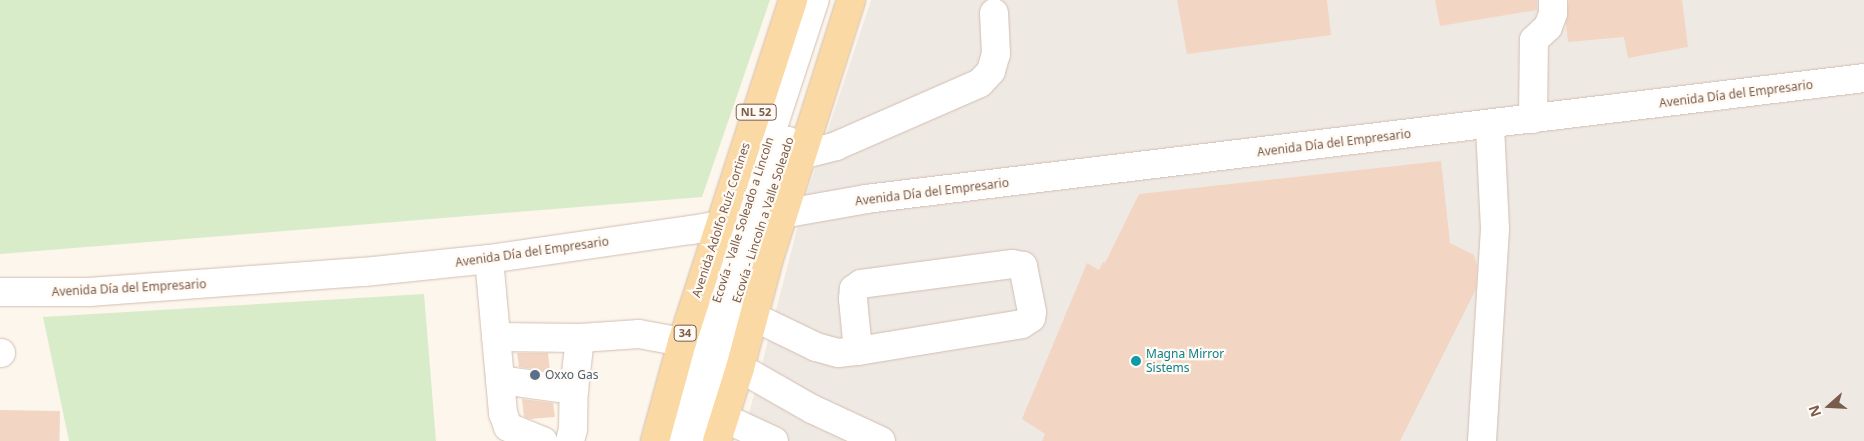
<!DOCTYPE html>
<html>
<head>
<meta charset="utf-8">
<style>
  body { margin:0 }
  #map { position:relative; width:1864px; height:441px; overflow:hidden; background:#fdf6ec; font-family:"Noto Sans",sans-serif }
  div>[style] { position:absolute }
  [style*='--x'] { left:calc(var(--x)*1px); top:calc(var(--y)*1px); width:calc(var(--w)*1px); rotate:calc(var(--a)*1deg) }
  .industrial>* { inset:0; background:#efe9e4 }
  .green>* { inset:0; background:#d8ecc9 }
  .building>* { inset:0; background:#f3d5c3; transform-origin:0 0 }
  .roads { filter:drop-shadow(0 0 1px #d1beb0) drop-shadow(0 0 1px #d1beb0) }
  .minor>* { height:28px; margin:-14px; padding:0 14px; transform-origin:14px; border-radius:14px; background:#fff }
  .major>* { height:28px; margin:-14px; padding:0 14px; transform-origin:14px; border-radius:14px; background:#fbd9a5 }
  .dots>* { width:14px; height:14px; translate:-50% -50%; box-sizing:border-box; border:2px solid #fffaf3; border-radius:50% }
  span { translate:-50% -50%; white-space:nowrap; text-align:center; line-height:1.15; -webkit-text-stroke:4.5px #fffaf3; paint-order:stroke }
  .shield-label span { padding:1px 4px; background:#fffaf3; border:1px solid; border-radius:4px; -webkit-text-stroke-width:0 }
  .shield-label { font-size:11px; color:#7a5c4d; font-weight:700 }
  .street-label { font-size:12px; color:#7a5c4d }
  .culture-label { font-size:12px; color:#0d838f }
  .left { translate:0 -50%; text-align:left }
  .service-label { font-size:12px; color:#4e5e75 }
  .north { position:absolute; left:1804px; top:381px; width:50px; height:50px; -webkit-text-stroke:4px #fffaf3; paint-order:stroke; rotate:251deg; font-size:14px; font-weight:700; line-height:20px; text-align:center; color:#7a5c4d }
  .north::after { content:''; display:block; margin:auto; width:18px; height:22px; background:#7a5c4d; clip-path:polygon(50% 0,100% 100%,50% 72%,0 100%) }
</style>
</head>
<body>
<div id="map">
  <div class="industrial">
    <i style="clip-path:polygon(871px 0,1864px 0,1864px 441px,742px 441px,804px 202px)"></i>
  </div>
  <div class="green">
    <i style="clip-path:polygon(0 0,770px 0,702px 197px,0 254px)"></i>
    <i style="clip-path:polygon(424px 294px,436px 441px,69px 441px,43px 317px)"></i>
  </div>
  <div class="building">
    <i style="clip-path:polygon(1177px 0,1327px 0,1331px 35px,1187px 54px)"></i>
    <i style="clip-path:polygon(1435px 0,1537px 0,1537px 10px,1440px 26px)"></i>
    <i style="clip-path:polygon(1569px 0,1682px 0,1688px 47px,1628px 58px,1624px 37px,1568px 42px,1566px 24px)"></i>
    <i style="clip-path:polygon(1441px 161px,1450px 243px,1474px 255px,1477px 265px,1476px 289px,1400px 441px,1042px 441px,1045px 434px,1022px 419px,1087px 263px,1099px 270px,1103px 262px,1105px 263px,1139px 194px)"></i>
    <i style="clip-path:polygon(517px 353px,548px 353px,550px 371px,519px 367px)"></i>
    <i style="clip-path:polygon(522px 399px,553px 403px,555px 417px,530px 419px,524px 417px)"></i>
    <i style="left:0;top:410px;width:60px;height:31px;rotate:1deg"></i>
  </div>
  <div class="roads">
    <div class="minor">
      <i style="--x:1533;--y:119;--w:79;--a:-89.3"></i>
      <i style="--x:1534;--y:40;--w:19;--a:-43"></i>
      <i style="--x:1548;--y:27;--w:15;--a:-70"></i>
      <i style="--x:1553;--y:13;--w:13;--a:-90"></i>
      <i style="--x:801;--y:155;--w:36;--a:-14"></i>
      <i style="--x:836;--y:146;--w:157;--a:-23.6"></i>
      <i style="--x:980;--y:83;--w:16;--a:-47"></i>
      <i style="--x:991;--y:71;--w:18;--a:-74"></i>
      <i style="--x:996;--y:54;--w:41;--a:-92.8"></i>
      <i style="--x:489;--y:259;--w:155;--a:84.8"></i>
      <i style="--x:503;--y:413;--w:15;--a:70"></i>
      <i style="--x:508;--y:427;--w:38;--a:22"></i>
      <i style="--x:0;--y:292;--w:89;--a:0"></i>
      <i style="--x:89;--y:292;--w:276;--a:-4.2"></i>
      <i style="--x:364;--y:272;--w:126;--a:-5.9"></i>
      <i style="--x:489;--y:259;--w:204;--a:-8.2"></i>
      <i style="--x:691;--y:230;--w:178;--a:-10"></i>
      <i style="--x:866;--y:199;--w:1005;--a:-6.91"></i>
      <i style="--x:752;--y:316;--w:71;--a:25.8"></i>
      <i style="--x:816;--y:347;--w:23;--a:15"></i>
      <i style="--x:838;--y:353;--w:20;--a:-6"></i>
      <i style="--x:858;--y:351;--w:166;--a:-9.3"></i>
      <i style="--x:1022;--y:324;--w:11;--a:-34"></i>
      <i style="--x:1031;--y:318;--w:6;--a:-81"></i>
      <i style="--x:1032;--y:312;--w:47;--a:-101.1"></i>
      <i style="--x:1023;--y:266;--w:11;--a:-170"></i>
      <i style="--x:1012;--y:264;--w:152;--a:172.5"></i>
      <i style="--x:861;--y:284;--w:9;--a:144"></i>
      <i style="--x:854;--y:289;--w:10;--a:96"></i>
      <i style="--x:853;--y:299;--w:52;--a:84.5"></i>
      <i style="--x:496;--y:337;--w:84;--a:0.7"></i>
      <i style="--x:0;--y:353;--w:1;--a:0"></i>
      <i style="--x:740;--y:368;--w:83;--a:29.7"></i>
      <i style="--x:812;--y:409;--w:76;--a:24.9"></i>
      <i style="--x:500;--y:380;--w:75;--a:7.7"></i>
      <i style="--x:724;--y:418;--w:55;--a:24.7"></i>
      <i style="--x:570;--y:441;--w:12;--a:-76"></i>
      <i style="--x:573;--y:429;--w:39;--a:-89"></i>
      <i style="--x:574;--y:390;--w:52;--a:-83.4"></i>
      <i style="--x:580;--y:338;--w:59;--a:-3.9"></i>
      <i style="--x:639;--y:334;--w:44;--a:10.5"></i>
      <i style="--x:673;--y:441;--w:96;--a:-73.6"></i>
      <i style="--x:700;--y:349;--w:367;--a:-71.8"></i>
      <i style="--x:696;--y:441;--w:87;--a:-74.7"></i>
      <i style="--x:719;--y:357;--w:227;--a:-72.3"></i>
      <i style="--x:1482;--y:441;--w:212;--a:-86.5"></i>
      <i style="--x:1495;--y:229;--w:104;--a:-92.8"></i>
    </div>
    <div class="major">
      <i style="--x:655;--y:441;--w:103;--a:-74.7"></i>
      <i style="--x:682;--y:342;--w:360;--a:-72"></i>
      <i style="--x:717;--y:441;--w:77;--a:-72.5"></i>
      <i style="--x:740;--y:368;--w:113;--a:-75.1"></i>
      <i style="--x:769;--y:259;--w:272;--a:-72.4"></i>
    </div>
  </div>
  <div class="dots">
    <i style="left:1136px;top:361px;background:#0f9aa8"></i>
    <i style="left:535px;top:375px;background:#5c6f8a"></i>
  </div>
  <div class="shield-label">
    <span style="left:756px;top:112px">NL 52</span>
    <span style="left:685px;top:333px">34</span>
  </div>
  <div class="street-label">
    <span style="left:1736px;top:94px;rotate:-7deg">Avenida Día del Empresario</span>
    <span style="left:1334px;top:143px;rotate:-7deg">Avenida Día del Empresario</span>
    <span style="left:932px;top:192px;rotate:-7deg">Avenida Día del Empresario</span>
    <span style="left:721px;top:220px;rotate:-72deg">Avenida Adolfo Ruíz Cortines</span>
    <span style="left:743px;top:220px;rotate:-72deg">Ecovía - Valle Soleado a Lincoln</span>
    <span style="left:763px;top:220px;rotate:-72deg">Ecovía - Lincoln a Valle Soleado</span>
    <span style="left:532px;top:252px;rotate:-8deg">Avenida Día del Empresario</span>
    <span style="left:129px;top:288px;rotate:-3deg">Avenida Día del Empresario</span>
  </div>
  <div class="culture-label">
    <span class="left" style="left:1146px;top:361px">Magna Mirror<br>Sistems</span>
  </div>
  <div class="service-label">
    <span class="left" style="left:545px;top:375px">Oxxo Gas</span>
  </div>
  <div class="north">N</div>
</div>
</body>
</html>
